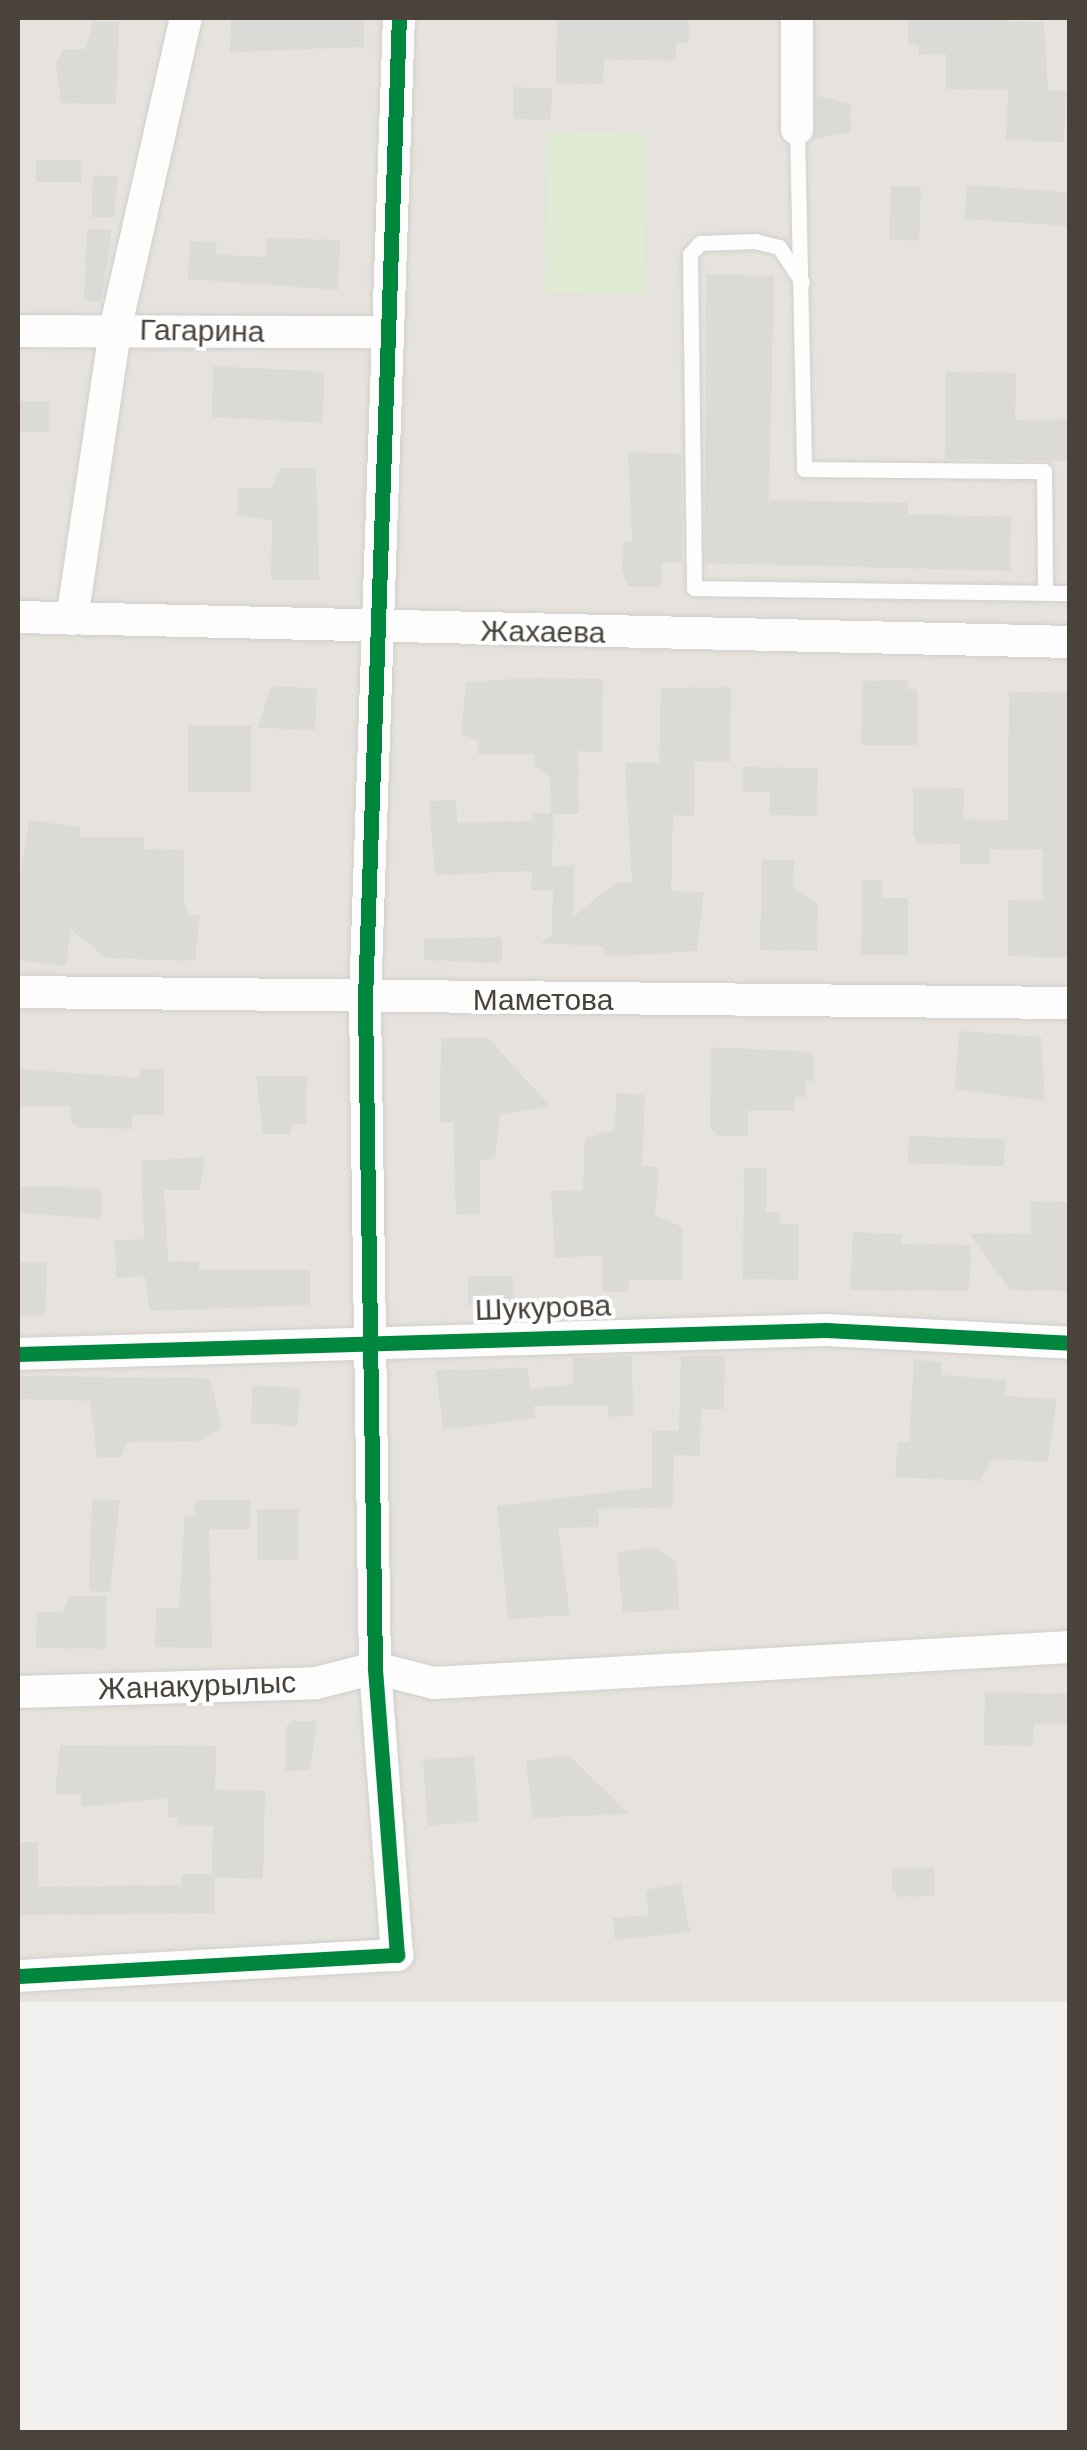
<!DOCTYPE html>
<html>
<head>
<meta charset="utf-8">
<style>
  body { margin:0 }
  #map { position:relative; width:1087px; height:2450px; overflow:hidden; background:#f3f1ef; font-family:"Work Sans",sans-serif }
  div>[style] { position:absolute }
  [style*='--x'] { left:calc(var(--x)*1px); top:calc(var(--y)*1px); width:calc(var(--w)*1px); rotate:calc(var(--a)*1deg) }
  .residential>* { inset:0; background:#e6e2dd; transform-origin:0 0 }
  .green>* { inset:0; background:#e1ead2; transform-origin:0 0 }
  .building>* { inset:0; background:#dcdad7; transform-origin:0 0 }
  .roads { filter:drop-shadow(0 0 2px #d1cfcc) drop-shadow(0 0 2px #d1cfcc) }
  .lane>* { height:15px; margin:-7.5px; padding:0 7.5px; transform-origin:7.5px; border-radius:7.5px; background:#fdfdfd }
  .street>* { height:32px; margin:-16px; padding:0 16px; transform-origin:16px; border-radius:16px; background:#fdfdfd }
  .cycleway>* { height:15px; margin:-7.5px; padding:0 7.5px; transform-origin:7.5px; border-radius:7.5px; background:#00873e }
  span { translate:-50% -50%; white-space:nowrap; text-align:center; line-height:1.15; -webkit-text-stroke:8px #fff; paint-order:stroke }
  .street-label { font-size:30px; color:#49433b }
  .frame { position:absolute; inset:0; border:20px solid #49433b; pointer-events:none }
</style>
</head>
<body>
<div id="map">
  <div class="residential">
    <i style="left:18px;top:18px;width:1051px;height:1984px"></i>
  </div>
  <div class="green">
    <i style="left:548px;top:132px;width:99px;height:161px;rotate:1deg"></i>
  </div>
  <div class="building">
    <i style="clip-path:polygon(231px 18px,364px 18px,364px 47px,230px 52px)"></i>
    <i style="clip-path:polygon(557px 18px,689px 18px,689px 43px,676px 43px,676px 61px,604px 59px,603px 84px,556px 83px)"></i>
    <i style="clip-path:polygon(908px 18px,1044px 22px,1048px 90px,1066px 91px,1064px 142px,1006px 140px,1008px 90px,946px 89px,946px 54px,919px 55px,918px 45px,908px 45px)"></i>
    <i style="clip-path:polygon(93px 21px,119px 21px,116px 104px,61px 103px,56px 63px,63px 49px,86px 49px)"></i>
    <i style="left:514px;top:87px;width:38px;height:32px;rotate:2deg"></i>
    <i style="clip-path:polygon(817px 96px,851px 104px,850px 132px,814px 139px)"></i>
    <i style="left:36px;top:160px;width:45px;height:22px"></i>
    <i style="clip-path:polygon(93px 175px,118px 176px,114px 217px,92px 217px)"></i>
    <i style="left:967px;top:185px;width:103px;height:34px;rotate:4deg"></i>
    <i style="left:891px;top:186px;width:30px;height:54px;rotate:2deg"></i>
    <i style="clip-path:polygon(87px 229px,112px 230px,101px 302px,84px 301px)"></i>
    <i style="clip-path:polygon(267px 238px,340px 240px,338px 290px,188px 279px,190px 241px,217px 242px,216px 254px,266px 257px)"></i>
    <i style="clip-path:polygon(706px 274px,774px 276px,769px 500px,908px 503px,907px 514px,1011px 517px,1010px 571px,705px 563px)"></i>
    <i style="left:214px;top:366px;width:111px;height:51px;rotate:3deg"></i>
    <i style="clip-path:polygon(946px 372px,1016px 373px,1015px 420px,1070px 419px,1070px 461px,945px 459px)"></i>
    <i style="left:18px;top:401px;width:31px;height:31px"></i>
    <i style="clip-path:polygon(628px 452px,681px 454px,682px 562px,662px 562px,661px 587px,627px 586px,622px 570px,623px 542px,632px 542px)"></i>
    <i style="clip-path:polygon(280px 468px,316px 468px,319px 580px,271px 580px,272px 521px,238px 515px,238px 488px,272px 488px)"></i>
    <i style="clip-path:polygon(536px 678px,603px 679px,602px 752px,578px 751px,579px 814px,553px 814px,552px 867px,574px 865px,573px 917px,615px 883px,632px 883px,625px 763px,659px 763px,661px 688px,731px 687px,730px 762px,695px 761px,694px 816px,673px 815px,671px 891px,704px 892px,697px 951px,608px 957px,602px 946px,541px 943px,552px 934px,553px 890px,531px 890px,532px 871px,435px 875px,429px 801px,456px 800px,457px 823px,533px 821px,533px 813px,551px 813px,550px 778px,535px 765px,535px 754px,478px 754px,478px 741px,461px 734px,466px 682px)"></i>
    <i style="clip-path:polygon(907px 680px,908px 689px,917px 689px,917px 745px,861px 745px,862px 681px)"></i>
    <i style="clip-path:polygon(271px 686px,317px 688px,315px 730px,258px 728px)"></i>
    <i style="clip-path:polygon(1009px 692px,1070px 693px,1070px 958px,1008px 956px,1008px 900px,1043px 901px,1043px 850px,989px 849px,989px 864px,960px 864px,961px 844px,918px 843px,913px 834px,913px 787px,964px 788px,963px 819px,1008px 820px)"></i>
    <i style="left:188px;top:726px;width:63px;height:66px"></i>
    <i style="clip-path:polygon(743px 767px,818px 768px,817px 816px,770px 815px,770px 792px,743px 792px)"></i>
    <i style="clip-path:polygon(29px 820px,80px 827px,79px 837px,144px 837px,144px 849px,184px 850px,184px 901px,189px 915px,200px 915px,195px 961px,106px 958px,71px 929px,66px 966px,18px 960px,18px 886px)"></i>
    <i style="clip-path:polygon(762px 860px,794px 860px,793px 887px,818px 904px,817px 951px,760px 950px)"></i>
    <i style="clip-path:polygon(862px 880px,882px 880px,882px 898px,908px 898px,908px 955px,861px 955px)"></i>
    <i style="clip-path:polygon(502px 937px,502px 963px,424px 960px,424px 939px)"></i>
    <i style="clip-path:polygon(959px 1031px,1041px 1037px,1045px 1101px,955px 1089px)"></i>
    <i style="clip-path:polygon(441px 1038px,488px 1038px,551px 1107px,500px 1114px,495px 1159px,480px 1160px,480px 1214px,456px 1215px,453px 1122px,440px 1122px)"></i>
    <i style="clip-path:polygon(711px 1047px,813px 1052px,813px 1081px,805px 1081px,805px 1097px,795px 1097px,795px 1111px,748px 1111px,748px 1136px,719px 1136px,710px 1127px)"></i>
    <i style="clip-path:polygon(18px 1069px,140px 1078px,140px 1069px,164px 1069px,164px 1115px,132px 1115px,132px 1129px,81px 1128px,71px 1123px,71px 1106px,18px 1106px)"></i>
    <i style="clip-path:polygon(256px 1076px,307px 1076px,306px 1124px,291px 1124px,291px 1134px,263px 1134px)"></i>
    <i style="clip-path:polygon(616px 1093px,645px 1095px,642px 1166px,659px 1167px,655px 1216px,682px 1227px,682px 1280px,629px 1280px,628px 1292px,602px 1292px,603px 1255px,555px 1258px,551px 1191px,583px 1190px,585px 1138px,615px 1130px)"></i>
    <i style="left:909px;top:1136px;width:96px;height:27px;rotate:2deg"></i>
    <i style="clip-path:polygon(205px 1157px,200px 1190px,164px 1190px,168px 1262px,199px 1261px,199px 1270px,310px 1270px,310px 1305px,150px 1311px,145px 1276px,116px 1278px,115px 1240px,144px 1239px,141px 1161px)"></i>
    <i style="clip-path:polygon(744px 1168px,767px 1168px,766px 1212px,780px 1212px,779px 1224px,799px 1224px,798px 1280px,743px 1279px)"></i>
    <i style="clip-path:polygon(18px 1186px,101px 1188px,101px 1219px,20px 1213px)"></i>
    <i style="clip-path:polygon(1031px 1201px,1070px 1202px,1070px 1291px,1010px 1290px,969px 1233px,1031px 1234px)"></i>
    <i style="clip-path:polygon(853px 1232px,902px 1234px,902px 1244px,971px 1245px,969px 1291px,850px 1290px)"></i>
    <i style="left:18px;top:1262px;width:29px;height:53px;rotate:2deg"></i>
    <i style="left:468px;top:1276px;width:45px;height:29px"></i>
    <i style="clip-path:polygon(632px 1356px,633px 1416px,608px 1417px,608px 1405px,534px 1406px,536px 1418px,443px 1430px,436px 1370px,528px 1368px,530px 1389px,573px 1384px,573px 1358px)"></i>
    <i style="clip-path:polygon(681px 1356px,725px 1356px,724px 1409px,701px 1409px,700px 1456px,674px 1455px,673px 1507px,598px 1509px,599px 1527px,558px 1528px,570px 1615px,508px 1619px,497px 1506px,652px 1487px,652px 1431px,679px 1431px)"></i>
    <i style="clip-path:polygon(914px 1360px,942px 1362px,941px 1375px,1006px 1380px,1004px 1396px,1057px 1399px,1048px 1462px,992px 1459px,980px 1481px,895px 1477px,898px 1442px,909px 1442px)"></i>
    <i style="clip-path:polygon(18px 1376px,210px 1378px,222px 1428px,198px 1441px,126px 1442px,121px 1457px,97px 1457px,90px 1401px,18px 1399px)"></i>
    <i style="left:253px;top:1385px;width:47px;height:38px;rotate:4deg"></i>
    <i style="clip-path:polygon(92px 1499px,120px 1500px,110px 1592px,89px 1591px)"></i>
    <i style="clip-path:polygon(195px 1500px,250px 1500px,250px 1529px,209px 1529px,212px 1648px,155px 1647px,156px 1608px,179px 1608px,185px 1515px,195px 1515px)"></i>
    <i style="left:257px;top:1509px;width:41px;height:51px"></i>
    <i style="clip-path:polygon(656px 1547px,676px 1562px,679px 1609px,623px 1613px,617px 1552px)"></i>
    <i style="clip-path:polygon(71px 1596px,106px 1596px,106px 1649px,36px 1648px,37px 1612px,62px 1612px)"></i>
    <i style="clip-path:polygon(985px 1692px,1070px 1694px,1070px 1725px,1034px 1724px,1033px 1746px,984px 1745px)"></i>
    <i style="clip-path:polygon(293px 1721px,317px 1721px,310px 1770px,286px 1771px,286px 1727px)"></i>
    <i style="clip-path:polygon(60px 1745px,216px 1746px,215px 1790px,265px 1791px,263px 1879px,215px 1877px,215px 1913px,18px 1915px,18px 1842px,38px 1842px,38px 1887px,181px 1885px,182px 1874px,212px 1874px,213px 1826px,178px 1825px,178px 1817px,168px 1817px,168px 1798px,81px 1807px,81px 1794px,55px 1794px)"></i>
    <i style="clip-path:polygon(569px 1755px,629px 1814px,533px 1818px,526px 1761px)"></i>
    <i style="left:474px;top:1756px;width:66px;height:51px;rotate:86deg"></i>
    <i style="clip-path:polygon(934px 1868px,935px 1896px,898px 1897px,892px 1889px,892px 1869px)"></i>
    <i style="clip-path:polygon(681px 1883px,690px 1932px,615px 1940px,613px 1918px,649px 1915px,645px 1890px)"></i>
  </div>
  <div class="roads">
    <div class="lane">
      <i style="--x:797;--y:129;--w:340;--a:88.8"></i>
      <i style="--x:804;--y:469;--w:240;--a:0.5"></i>
      <i style="--x:1044;--y:471;--w:121;--a:89.5"></i>
      <i style="--x:802;--y:282;--w:42;--a:-123.3"></i>
      <i style="--x:779;--y:247;--w:25;--a:-166"></i>
      <i style="--x:755;--y:241;--w:55;--a:177.9"></i>
      <i style="--x:700;--y:243;--w:15;--a:132"></i>
      <i style="--x:690;--y:254;--w:334;--a:89.3"></i>
      <i style="--x:694;--y:588;--w:376;--a:0.8"></i>
    </div>
    <div class="street">
      <i style="--x:797;--y:18;--w:111;--a:90"></i>
      <i style="--x:18;--y:331;--w:368;--a:0.2"></i>
      <i style="--x:18;--y:617;--w:1052;--a:1.36"></i>
      <i style="--x:72;--y:619;--w:292;--a:-81.5"></i>
      <i style="--x:115;--y:330;--w:320;--a:-77.2"></i>
      <i style="--x:18;--y:992;--w:1052;--a:0.6"></i>
      <i style="--x:18;--y:1354;--w:808;--a:-1.7"></i>
      <i style="--x:826;--y:1330;--w:244;--a:3"></i>
      <i style="--x:375;--y:1668;--w:61;--a:14.3"></i>
      <i style="--x:434;--y:1683;--w:637;--a:-3.24"></i>
      <i style="--x:18;--y:1692;--w:298;--a:-1.7"></i>
      <i style="--x:316;--y:1683;--w:61;--a:-14.3"></i>
      <i style="--x:18;--y:1976;--w:380;--a:-3.2"></i>
      <i style="--x:397;--y:1955;--w:288;--a:-94.4"></i>
      <i style="--x:375;--y:1668;--w:669;--a:-90.86"></i>
      <i style="--x:365;--y:999;--w:982;--a:-88.02"></i>
    </div>
  </div>
  <div class="cycleway">
    <i style="--x:18;--y:1354;--w:808;--a:-1.7"></i>
    <i style="--x:826;--y:1330;--w:244;--a:3"></i>
    <i style="--x:18;--y:1976;--w:380;--a:-3.2"></i>
    <i style="--x:397;--y:1955;--w:288;--a:-94.4"></i>
    <i style="--x:375;--y:1668;--w:669;--a:-90.86"></i>
    <i style="--x:365;--y:999;--w:982;--a:-88.02"></i>
  </div>
  <div class="street-label">
    <span style="left:202px;top:331px;rotate:1deg">Гагарина</span>
    <span style="left:543px;top:632px;rotate:1deg">Жахаева</span>
    <span style="left:543px;top:1000px">Маметова</span>
    <span style="left:543px;top:1308px;rotate:-2deg">Шукурова</span>
    <span style="left:197px;top:1686px;rotate:-2deg">Жанакурылыс</span>
  </div>
  <div class="frame"></div>
</div>
</body>
</html>
